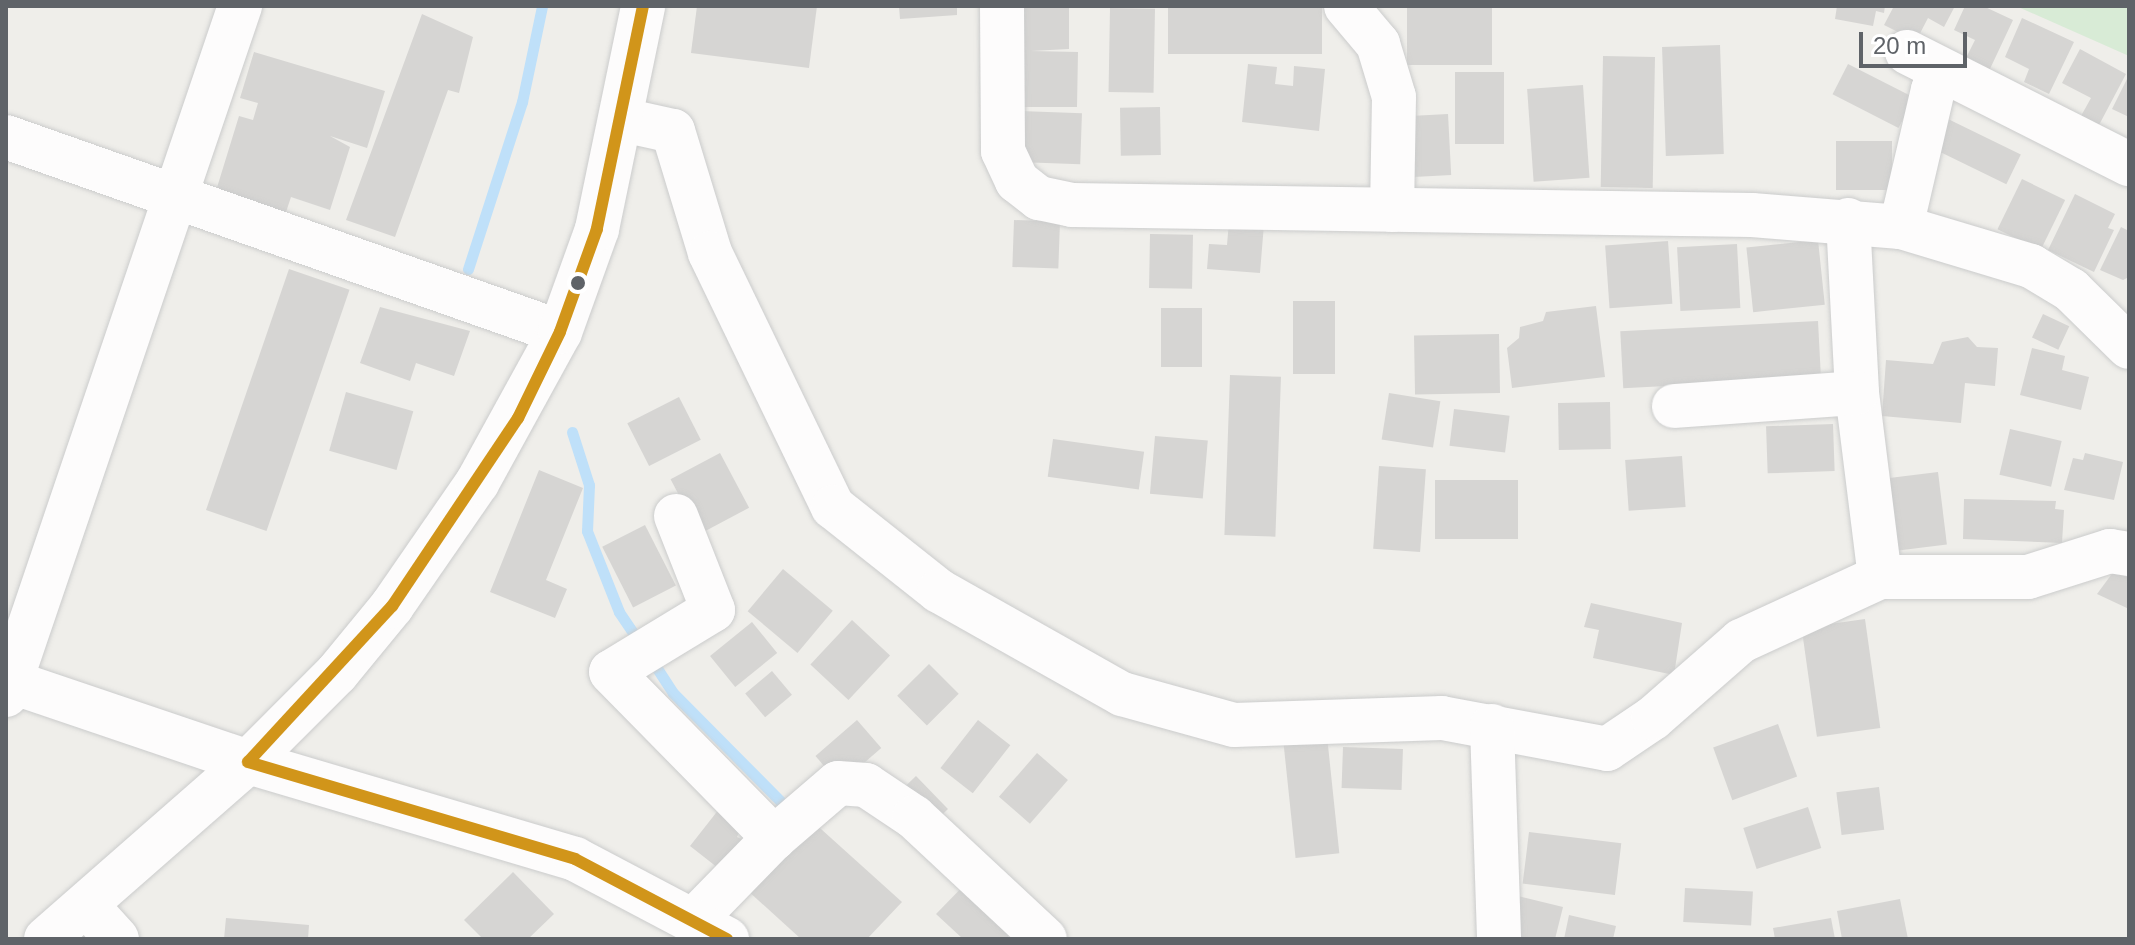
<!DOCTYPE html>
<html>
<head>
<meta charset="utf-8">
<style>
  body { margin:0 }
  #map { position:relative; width:2135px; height:945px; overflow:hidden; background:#efeeea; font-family:Helvetica,sans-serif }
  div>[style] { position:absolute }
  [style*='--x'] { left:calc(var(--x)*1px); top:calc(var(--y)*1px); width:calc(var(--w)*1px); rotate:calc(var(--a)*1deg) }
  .green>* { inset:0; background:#d8ebd6 }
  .stream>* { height:11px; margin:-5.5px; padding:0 5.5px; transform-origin:5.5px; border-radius:5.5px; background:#bfe0f9 }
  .building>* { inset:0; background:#d6d5d3; transform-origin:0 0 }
  .roads { filter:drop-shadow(0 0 2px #cbcccc) drop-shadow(0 0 2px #cbcccc) }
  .minor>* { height:44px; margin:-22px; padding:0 22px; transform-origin:22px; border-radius:22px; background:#fdfcfc }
  .bus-1>* { height:12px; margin:-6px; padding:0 6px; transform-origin:6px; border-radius:6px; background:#d1951a }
  .dots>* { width:22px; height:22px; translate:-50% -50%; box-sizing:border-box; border:4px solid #fff; border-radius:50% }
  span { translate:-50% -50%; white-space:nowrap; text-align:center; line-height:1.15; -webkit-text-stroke:6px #fff; paint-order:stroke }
  .frame { position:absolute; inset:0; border:8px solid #5f6368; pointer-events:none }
  .scale { position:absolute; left:1859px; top:32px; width:108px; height:36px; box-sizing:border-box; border:4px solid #5f6368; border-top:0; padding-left:10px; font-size:24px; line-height:28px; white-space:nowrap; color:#5f6368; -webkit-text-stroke:6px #fff; paint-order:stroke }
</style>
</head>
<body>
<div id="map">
  <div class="green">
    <i style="clip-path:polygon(2016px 6px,2129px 6px,2129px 56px)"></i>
  </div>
  <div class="stream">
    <i style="--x:468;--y:269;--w:176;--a:-72.1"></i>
    <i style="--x:522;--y:102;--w:98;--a:-78.2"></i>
    <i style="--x:572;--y:432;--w:56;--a:72.2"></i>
    <i style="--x:589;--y:485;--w:46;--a:92.5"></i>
    <i style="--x:587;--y:531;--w:87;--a:68.4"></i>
    <i style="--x:619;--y:612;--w:40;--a:56"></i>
    <i style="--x:651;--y:659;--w:40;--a:57.1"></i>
    <i style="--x:673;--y:693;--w:166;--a:45.2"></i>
  </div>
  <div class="building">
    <i style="clip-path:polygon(697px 6px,817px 6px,809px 68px,691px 53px)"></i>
    <i style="clip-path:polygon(899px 6px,957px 6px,957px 15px,900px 19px)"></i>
    <i style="clip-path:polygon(1015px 6px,1069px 6px,1069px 49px,1031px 51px,1078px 52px,1077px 107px,1016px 107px)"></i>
    <i style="left:1168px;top:6px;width:154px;height:48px"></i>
    <i style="left:1407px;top:6px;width:85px;height:59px"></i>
    <i style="clip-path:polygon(1837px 6px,1885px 6px,1884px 13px,1876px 11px,1873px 26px,1835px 19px)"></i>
    <i style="clip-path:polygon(1894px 6px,1955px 6px,1944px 27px,1928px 18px,1916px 41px,1884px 25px)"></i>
    <i style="clip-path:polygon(1965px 6px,1983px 6px,2013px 20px,1989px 71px,1965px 60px,1975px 40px,1954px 30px)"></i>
    <i style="left:1110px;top:8px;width:45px;height:84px;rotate:1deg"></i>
    <i style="clip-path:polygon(422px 14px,473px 37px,459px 93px,448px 90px,395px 237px,346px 220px)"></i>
    <i style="clip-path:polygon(2022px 18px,2074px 42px,2049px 94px,2024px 82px,2029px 69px,2005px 57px)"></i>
    <i style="left:1720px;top:45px;width:109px;height:58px;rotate:88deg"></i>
    <i style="clip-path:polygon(2080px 49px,2126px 74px,2099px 125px,2081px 116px,2091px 98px,2062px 83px)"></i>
    <i style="clip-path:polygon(254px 52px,385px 91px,367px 148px,330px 136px,350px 147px,330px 210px,291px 197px,285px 215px,215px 194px,239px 116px,253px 120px,258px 103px,240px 98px)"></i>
    <i style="left:1603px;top:56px;width:52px;height:131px;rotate:1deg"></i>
    <i style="clip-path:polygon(1248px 64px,1277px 67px,1275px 84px,1293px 86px,1294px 66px,1325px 69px,1319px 131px,1242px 122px)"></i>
    <i style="left:1848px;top:64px;width:74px;height:34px;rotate:27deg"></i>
    <i style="left:1455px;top:72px;width:49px;height:72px"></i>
    <i style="clip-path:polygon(2129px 75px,2129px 117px,2112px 109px)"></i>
    <i style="left:1583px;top:85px;width:93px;height:56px;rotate:86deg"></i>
    <i style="left:1160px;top:107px;width:48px;height:40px;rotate:89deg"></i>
    <i style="left:1020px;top:111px;width:62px;height:51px;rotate:2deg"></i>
    <i style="left:1448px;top:114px;width:61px;height:47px;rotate:87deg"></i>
    <i style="left:1948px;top:119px;width:81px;height:33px;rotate:26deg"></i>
    <i style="left:1836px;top:141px;width:56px;height:49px"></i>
    <i style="left:2022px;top:179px;width:48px;height:56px;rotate:26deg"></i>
    <i style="clip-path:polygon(2075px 194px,2115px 214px,2108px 228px,2114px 230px,2094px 272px,2048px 250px)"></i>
    <i style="left:1014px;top:220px;width:46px;height:47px;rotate:2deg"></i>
    <i style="clip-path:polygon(1229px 221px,1264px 224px,1260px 273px,1207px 269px,1209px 244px,1227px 245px)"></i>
    <i style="clip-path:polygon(2121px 227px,2129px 231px,2129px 277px,2123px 280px,2100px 270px)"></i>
    <i style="left:1150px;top:234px;width:43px;height:54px;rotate:1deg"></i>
    <i style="left:1818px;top:240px;width:65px;height:72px;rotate:84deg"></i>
    <i style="left:1668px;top:241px;width:63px;height:63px;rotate:86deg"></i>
    <i style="left:1737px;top:244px;width:64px;height:60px;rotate:87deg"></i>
    <i style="left:289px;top:269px;width:64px;height:255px;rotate:19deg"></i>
    <i style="left:1293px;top:301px;width:42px;height:73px"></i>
    <i style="clip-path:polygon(1596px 306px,1605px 377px,1512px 388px,1507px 348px,1519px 338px,1520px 327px,1543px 321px,1546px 312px)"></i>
    <i style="clip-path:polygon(380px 307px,470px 331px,454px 376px,416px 363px,410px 381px,360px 363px)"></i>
    <i style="left:1161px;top:308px;width:41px;height:59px"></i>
    <i style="left:2043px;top:314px;width:29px;height:26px;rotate:25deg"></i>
    <i style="left:1818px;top:321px;width:57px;height:198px;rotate:87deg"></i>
    <i style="left:1499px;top:334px;width:59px;height:85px;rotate:89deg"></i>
    <i style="clip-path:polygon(1968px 337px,1977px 347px,1998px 348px,1995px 386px,1965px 383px,1961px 423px,1882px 416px,1886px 360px,1933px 364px,1942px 342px)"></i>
    <i style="clip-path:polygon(2032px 348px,2065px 356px,2062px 370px,2089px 377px,2081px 410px,2020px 395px)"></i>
    <i style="left:1230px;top:375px;width:51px;height:160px;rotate:2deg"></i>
    <i style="left:346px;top:392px;width:70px;height:61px;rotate:16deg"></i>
    <i style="left:1389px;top:393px;width:52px;height:47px;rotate:9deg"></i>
    <i style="left:679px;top:397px;width:48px;height:58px;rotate:63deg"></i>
    <i style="left:1610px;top:402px;width:47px;height:52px;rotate:89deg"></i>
    <i style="left:1454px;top:409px;width:56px;height:37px;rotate:7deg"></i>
    <i style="left:1833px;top:424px;width:47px;height:67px;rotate:88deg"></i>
    <i style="left:2010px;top:429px;width:53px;height:47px;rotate:13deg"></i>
    <i style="left:1155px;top:436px;width:53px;height:58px;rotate:5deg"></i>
    <i style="left:1053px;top:439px;width:92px;height:38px;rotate:8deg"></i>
    <i style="left:720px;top:453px;width:62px;height:56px;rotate:62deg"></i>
    <i style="clip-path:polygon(2085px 453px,2123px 462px,2114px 500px,2064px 490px,2073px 458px,2083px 460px)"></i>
    <i style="left:1682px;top:456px;width:51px;height:57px;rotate:86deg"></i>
    <i style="left:1379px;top:466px;width:47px;height:83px;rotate:4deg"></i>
    <i style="clip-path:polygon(539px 470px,583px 488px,546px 580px,567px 589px,555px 618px,490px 592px)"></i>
    <i style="left:1938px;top:472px;width:73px;height:49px;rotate:83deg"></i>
    <i style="left:1435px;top:480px;width:83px;height:59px"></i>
    <i style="clip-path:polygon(1964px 499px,2056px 501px,2055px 509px,2064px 510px,2062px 543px,1963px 539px)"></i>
    <i style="left:645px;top:525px;width:68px;height:48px;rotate:63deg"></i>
    <i style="left:783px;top:569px;width:65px;height:55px;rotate:40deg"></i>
    <i style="clip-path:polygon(2114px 571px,2129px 578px,2129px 609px,2097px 594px)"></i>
    <i style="clip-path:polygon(1591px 603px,1682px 623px,1674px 675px,1593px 658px,1599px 630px,1584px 627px)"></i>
    <i style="left:1865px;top:619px;width:110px;height:64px;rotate:82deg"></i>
    <i style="left:852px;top:620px;width:52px;height:61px;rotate:43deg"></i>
    <i style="left:752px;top:622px;width:40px;height:54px;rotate:51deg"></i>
    <i style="left:929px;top:664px;width:42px;height:45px;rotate:45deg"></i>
    <i style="left:772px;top:671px;width:31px;height:35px;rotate:50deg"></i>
    <i style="left:857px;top:720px;width:37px;height:55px;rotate:49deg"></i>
    <i style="left:978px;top:720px;width:41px;height:61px;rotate:38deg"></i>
    <i style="left:1778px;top:724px;width:56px;height:69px;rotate:70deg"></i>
    <i style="left:1327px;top:736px;width:118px;height:44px;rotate:84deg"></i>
    <i style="left:1343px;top:747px;width:60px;height:41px;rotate:2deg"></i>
    <i style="left:1037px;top:753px;width:41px;height:58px;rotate:41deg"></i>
    <i style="left:916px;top:776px;width:46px;height:48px;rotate:46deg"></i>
    <i style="left:1879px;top:787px;width:43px;height:43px;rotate:83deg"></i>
    <i style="clip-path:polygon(723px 804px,744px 822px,737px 837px,752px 844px,727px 875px,690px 846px)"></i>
    <i style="left:1808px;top:807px;width:43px;height:68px;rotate:72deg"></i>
    <i style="clip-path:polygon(811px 820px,902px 902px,867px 939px,801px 939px,747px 890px)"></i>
    <i style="left:1529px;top:832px;width:93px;height:52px;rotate:7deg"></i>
    <i style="clip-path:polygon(513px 872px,554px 914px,528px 939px,483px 939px,464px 920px)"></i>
    <i style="clip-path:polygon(975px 874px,1024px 919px,1006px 939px,963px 939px,936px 914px)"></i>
    <i style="left:1685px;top:888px;width:68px;height:34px;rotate:3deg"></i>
    <i style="clip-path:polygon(1510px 894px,1563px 907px,1555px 939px,1499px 939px)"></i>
    <i style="clip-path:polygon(1900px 899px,1908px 939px,1842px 939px,1837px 911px)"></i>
    <i style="clip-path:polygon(1569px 915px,1616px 926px,1613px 939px,1564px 939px)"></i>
    <i style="clip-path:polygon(226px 918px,309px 925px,308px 939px,224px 939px)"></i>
    <i style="clip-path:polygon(1831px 918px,1835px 939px,1775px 939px,1773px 928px)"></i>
  </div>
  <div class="roads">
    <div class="minor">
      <i style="--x:1002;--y:6;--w:145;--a:89.6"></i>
      <i style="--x:1003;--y:151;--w:33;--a:65"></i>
      <i style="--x:1017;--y:181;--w:28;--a:38"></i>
      <i style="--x:1039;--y:198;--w:34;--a:12"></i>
      <i style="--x:1072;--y:205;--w:680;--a:0.84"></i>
      <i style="--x:1752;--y:215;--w:149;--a:4.6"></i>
      <i style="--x:1901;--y:227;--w:136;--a:16.7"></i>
      <i style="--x:2031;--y:266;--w:47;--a:31"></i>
      <i style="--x:2071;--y:290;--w:81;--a:44.5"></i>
      <i style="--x:1346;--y:6;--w:50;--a:49.9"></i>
      <i style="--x:1378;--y:44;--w:55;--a:73.2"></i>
      <i style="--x:1394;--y:97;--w:113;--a:91"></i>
      <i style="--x:1907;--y:52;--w:249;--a:26.8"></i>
      <i style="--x:623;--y:120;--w:51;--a:12.4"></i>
      <i style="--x:673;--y:131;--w:127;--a:73.1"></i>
      <i style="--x:710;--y:253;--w:282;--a:64.2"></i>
      <i style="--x:833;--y:507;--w:135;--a:38.4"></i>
      <i style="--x:939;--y:591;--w:210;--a:29.4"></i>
      <i style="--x:1122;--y:694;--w:116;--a:15.5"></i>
      <i style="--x:1234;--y:725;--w:208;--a:-1.9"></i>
      <i style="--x:1442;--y:718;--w:168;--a:10.6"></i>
      <i style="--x:1607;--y:749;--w:55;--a:-34"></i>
      <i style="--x:1653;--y:718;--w:117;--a:-41.2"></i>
      <i style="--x:1741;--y:641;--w:153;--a:-24.7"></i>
      <i style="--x:1880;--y:577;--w:148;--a:0"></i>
      <i style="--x:2028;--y:577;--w:86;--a:-17.6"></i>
      <i style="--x:2110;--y:551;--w:19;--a:9"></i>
      <i style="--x:6;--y:137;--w:587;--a:19.39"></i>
      <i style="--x:1848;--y:220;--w:173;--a:87"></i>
      <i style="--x:1857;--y:393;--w:185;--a:82.9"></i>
      <i style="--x:1901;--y:227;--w:141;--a:-76.9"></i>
      <i style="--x:1933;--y:90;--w:20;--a:-60"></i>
      <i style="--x:1674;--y:406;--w:183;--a:-4.1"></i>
      <i style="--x:676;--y:516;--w:101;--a:68.5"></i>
      <i style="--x:713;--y:610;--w:119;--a:148.7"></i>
      <i style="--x:611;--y:672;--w:233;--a:45.5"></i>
      <i style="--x:774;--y:838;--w:113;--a:134.3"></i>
      <i style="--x:6;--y:680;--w:256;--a:18.7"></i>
      <i style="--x:248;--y:762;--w:341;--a:16.5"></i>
      <i style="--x:575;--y:859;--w:172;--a:27.8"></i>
      <i style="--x:6;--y:695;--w:728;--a:-71.24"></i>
      <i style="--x:1492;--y:726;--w:213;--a:88.1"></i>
      <i style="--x:774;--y:838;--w:84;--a:-40.7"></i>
      <i style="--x:838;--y:783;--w:28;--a:4"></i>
      <i style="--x:866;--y:785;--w:58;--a:33.7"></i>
      <i style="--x:914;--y:817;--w:179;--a:43"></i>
      <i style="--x:88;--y:907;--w:43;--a:47.8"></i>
      <i style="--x:46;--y:939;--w:269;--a:-41.2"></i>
      <i style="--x:248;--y:762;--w:126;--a:-45"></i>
      <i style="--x:337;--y:673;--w:87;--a:-50.6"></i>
      <i style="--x:392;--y:606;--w:150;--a:-55.4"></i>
      <i style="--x:477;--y:483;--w:172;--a:-61.2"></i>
      <i style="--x:560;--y:332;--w:109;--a:-70.2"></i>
      <i style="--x:597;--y:229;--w:228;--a:-78.3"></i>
    </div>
  </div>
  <div class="bus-1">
    <i style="--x:643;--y:6;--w:228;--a:101.7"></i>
    <i style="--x:597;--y:229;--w:109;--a:109.8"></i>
    <i style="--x:560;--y:332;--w:96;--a:116"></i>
    <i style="--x:518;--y:418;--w:226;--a:123.8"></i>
    <i style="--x:392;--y:606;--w:212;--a:132.7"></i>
    <i style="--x:248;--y:762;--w:341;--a:16.5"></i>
    <i style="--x:575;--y:859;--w:172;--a:27.8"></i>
  </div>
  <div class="dots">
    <i style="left:578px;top:283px;background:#5f6368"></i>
  </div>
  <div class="frame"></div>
  <div class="scale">20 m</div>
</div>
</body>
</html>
